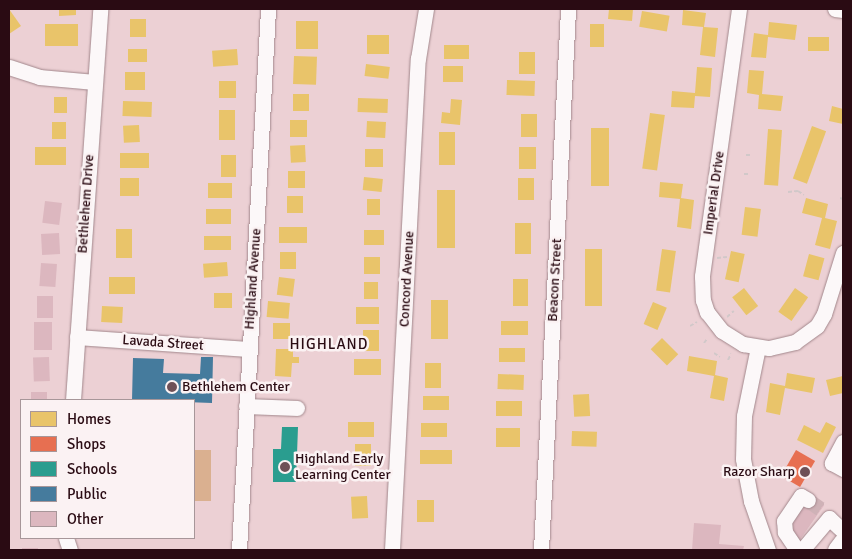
<!DOCTYPE html>
<html>
<head>
<meta charset="utf-8">
<style>
  body { margin:0 }
  #map { position:relative; width:852px; height:559px; overflow:hidden; background:#ecd0d4; font-family:Signika,sans-serif }
  div>[style] { position:absolute }
  [style*='--x'] { left:calc(var(--x)*1px); top:calc(var(--y)*1px); width:calc(var(--w)*1px); rotate:calc(var(--a)*1deg) }
  .green>* { inset:0; background:#dab090; transform-origin:0 0 }
  .homes>* { inset:0; background:#e9c46a; transform-origin:0 0 }
  .shops>* { inset:0; background:#e76f51; transform-origin:0 0 }
  .schools>* { inset:0; background:#2a9d8f }
  .public>* { inset:0; background:#457b9d }
  .building>* { inset:0; background:#dcb7bf; transform-origin:0 0 }
  .minor-tunnel>* { height:15px; margin-top:-7.5px; transform-origin:0; background:repeating-linear-gradient(90deg,#cfb2b7 0 15px,transparent 0 23px) }
  .path>* { height:2px; margin-top:-1px; transform-origin:0; background:repeating-linear-gradient(90deg,#d1c8c9 0 4px,transparent 0 6.5px) }
  .roads { filter:drop-shadow(0 0 1px #a2878c) drop-shadow(0 0 1px #a2878c) }
  .minor>* { height:15px; margin:-7.5px; padding:0 7.5px; transform-origin:7.5px; border-radius:7.5px; background:#fcf8f9 }
  .major>* { height:19px; margin:-9.5px; padding:0 9.5px; transform-origin:9.5px; border-radius:9.5px; background:#fcf8f9 }
  .dots>* { width:14px; height:14px; translate:-50% -50%; box-sizing:border-box; border:2px solid #fbf2f3; border-radius:50% }
  span { translate:-50% -50%; white-space:nowrap; text-align:center; line-height:1.15; -webkit-text-stroke:5px #fbf2f3; paint-order:stroke }
  .street-label { font-size:14px; color:#2a0b13 }
  .poi-label { font-size:14px; color:#2a0b13 }
  .left { translate:0 -50%; text-align:left }
  .right { translate:-100% -50%; text-align:right }
  .neighbourhood-label { font-size:15px; color:#2a0b13; letter-spacing:1px }
  .frame { position:absolute; inset:0; border:10px solid #2a0b13; pointer-events:none }
  .legend { position:absolute; left:20px; top:399px; width:175px; height:140px; box-sizing:border-box; background:#fbf2f3; border:1px solid #a79699; margin:0; padding:6px 9px; list-style:none; font-size:15px; color:#2a0b13 }
  .legend li { display:flex; align-items:center; gap:10px; height:25px }
  .legend b { width:25px; border:1px solid #a79699 }
</style>
</head>
<body>
<div id="map">
  <div class="green">
    <i style="left:194px;top:450px;width:17px;height:51px"></i>
  </div>
  <div class="homes">
    <i style="clip-path:polygon(9px 9px,21px 26px,9px 34px)"></i>
    <i style="clip-path:polygon(59px 9px,76px 9px,76px 15px,59px 16px)"></i>
    <i style="clip-path:polygon(609px 9px,633px 9px,632px 21px,608px 19px)"></i>
    <i style="clip-path:polygon(683px 10px,706px 13px,704px 27px,718px 28px,715px 57px,700px 55px,703px 27px,682px 25px)"></i>
    <i style="left:642px;top:11px;width:28px;height:16px;rotate:10deg"></i>
    <i style="left:130px;top:19px;width:16px;height:18px"></i>
    <i style="left:296px;top:21px;width:22px;height:28px"></i>
    <i style="clip-path:polygon(769px 22px,797px 25px,795px 40px,768px 37px,766px 58px,751px 57px,754px 33px,768px 35px)"></i>
    <i style="left:45px;top:24px;width:33px;height:22px"></i>
    <i style="left:590px;top:24px;width:14px;height:23px"></i>
    <i style="left:389px;top:35px;width:19px;height:22px;rotate:90deg"></i>
    <i style="left:808px;top:37px;width:21px;height:14px"></i>
    <i style="left:444px;top:45px;width:25px;height:14px"></i>
    <i style="left:128px;top:49px;width:19px;height:13px"></i>
    <i style="left:237px;top:49px;width:16px;height:25px;rotate:86deg"></i>
    <i style="left:519px;top:52px;width:16px;height:22px"></i>
    <i style="left:294px;top:56px;width:23px;height:28px;rotate:2deg"></i>
    <i style="left:366px;top:64px;width:24px;height:12px;rotate:7deg"></i>
    <i style="left:463px;top:66px;width:16px;height:20px;rotate:90deg"></i>
    <i style="clip-path:polygon(697px 67px,712px 68px,710px 97px,695px 96px,694px 108px,671px 107px,672px 91px,695px 93px)"></i>
    <i style="clip-path:polygon(749px 70px,764px 71px,762px 94px,783px 96px,781px 111px,758px 109px,759px 95px,747px 93px)"></i>
    <i style="left:125px;top:72px;width:20px;height:18px"></i>
    <i style="left:507px;top:80px;width:28px;height:15px;rotate:2deg"></i>
    <i style="left:219px;top:81px;width:17px;height:17px"></i>
    <i style="left:309px;top:94px;width:17px;height:16px;rotate:90deg"></i>
    <i style="left:54px;top:97px;width:13px;height:16px"></i>
    <i style="left:358px;top:98px;width:30px;height:14px;rotate:2deg"></i>
    <i style="clip-path:polygon(451px 99px,462px 100px,460px 125px,441px 123px,442px 112px,450px 113px)"></i>
    <i style="left:123px;top:101px;width:29px;height:15px;rotate:2deg"></i>
    <i style="clip-path:polygon(832px 106px,843px 109px,843px 124px,829px 121px)"></i>
    <i style="left:219px;top:110px;width:16px;height:30px"></i>
    <i style="left:650px;top:113px;width:15px;height:56px;rotate:8deg"></i>
    <i style="left:521px;top:114px;width:16px;height:23px"></i>
    <i style="left:290px;top:120px;width:17px;height:17px"></i>
    <i style="left:367px;top:121px;width:19px;height:16px;rotate:3deg"></i>
    <i style="left:52px;top:122px;width:14px;height:17px"></i>
    <i style="left:139px;top:125px;width:17px;height:16px;rotate:87deg"></i>
    <i style="left:812px;top:126px;width:15px;height:56px;rotate:20deg"></i>
    <i style="left:591px;top:128px;width:18px;height:58px"></i>
    <i style="left:768px;top:129px;width:14px;height:56px;rotate:4deg"></i>
    <i style="left:439px;top:132px;width:16px;height:33px"></i>
    <i style="left:305px;top:145px;width:17px;height:15px;rotate:87deg"></i>
    <i style="left:66px;top:147px;width:18px;height:31px;rotate:90deg"></i>
    <i style="left:519px;top:147px;width:17px;height:22px"></i>
    <i style="left:365px;top:149px;width:18px;height:18px"></i>
    <i style="left:120px;top:153px;width:29px;height:15px"></i>
    <i style="left:221px;top:155px;width:15px;height:22px"></i>
    <i style="left:288px;top:171px;width:17px;height:17px"></i>
    <i style="left:364px;top:177px;width:19px;height:13px;rotate:6deg"></i>
    <i style="left:120px;top:178px;width:19px;height:18px"></i>
    <i style="left:518px;top:178px;width:16px;height:22px"></i>
    <i style="clip-path:polygon(660px 182px,683px 184px,681px 198px,694px 200px,691px 229px,677px 227px,680px 199px,659px 197px)"></i>
    <i style="left:208px;top:183px;width:24px;height:15px"></i>
    <i style="left:437px;top:190px;width:18px;height:58px"></i>
    <i style="left:287px;top:196px;width:16px;height:17px"></i>
    <i style="clip-path:polygon(806px 198px,828px 204px,825px 218px,837px 221px,830px 249px,815px 245px,822px 218px,802px 213px)"></i>
    <i style="left:367px;top:199px;width:13px;height:16px"></i>
    <i style="left:745px;top:207px;width:16px;height:28px;rotate:7deg"></i>
    <i style="left:206px;top:209px;width:25px;height:15px"></i>
    <i style="left:515px;top:223px;width:16px;height:31px"></i>
    <i style="left:279px;top:227px;width:28px;height:16px"></i>
    <i style="left:116px;top:229px;width:16px;height:29px"></i>
    <i style="left:364px;top:230px;width:20px;height:15px"></i>
    <i style="left:204px;top:236px;width:27px;height:14px"></i>
    <i style="left:585px;top:249px;width:17px;height:57px"></i>
    <i style="left:662px;top:249px;width:14px;height:42px;rotate:8deg"></i>
    <i style="left:731px;top:251px;width:14px;height:29px;rotate:12deg"></i>
    <i style="left:280px;top:252px;width:16px;height:17px"></i>
    <i style="left:809px;top:254px;width:16px;height:23px;rotate:15deg"></i>
    <i style="left:364px;top:257px;width:16px;height:17px"></i>
    <i style="left:227px;top:262px;width:14px;height:24px;rotate:86deg"></i>
    <i style="left:109px;top:277px;width:26px;height:17px"></i>
    <i style="left:279px;top:277px;width:16px;height:18px;rotate:7deg"></i>
    <i style="left:513px;top:279px;width:15px;height:27px"></i>
    <i style="left:364px;top:282px;width:14px;height:17px"></i>
    <i style="left:744px;top:288px;width:23px;height:15px;rotate:52deg"></i>
    <i style="left:795px;top:288px;width:16px;height:29px;rotate:35deg"></i>
    <i style="left:232px;top:293px;width:15px;height:18px;rotate:90deg"></i>
    <i style="left:431px;top:300px;width:17px;height:39px"></i>
    <i style="left:268px;top:301px;width:22px;height:16px;rotate:5deg"></i>
    <i style="left:653px;top:302px;width:15px;height:24px;rotate:23deg"></i>
    <i style="left:102px;top:306px;width:21px;height:16px;rotate:3deg"></i>
    <i style="left:356px;top:307px;width:23px;height:17px"></i>
    <i style="left:501px;top:321px;width:27px;height:14px"></i>
    <i style="left:273px;top:323px;width:17px;height:16px"></i>
    <i style="left:363px;top:330px;width:16px;height:21px"></i>
    <i style="left:662px;top:338px;width:23px;height:16px;rotate:45deg"></i>
    <i style="left:499px;top:348px;width:26px;height:14px"></i>
    <i style="clip-path:polygon(276px 349px,293px 349px,293px 357px,299px 357px,299px 363px,292px 363px,291px 377px,275px 376px)"></i>
    <i style="clip-path:polygon(689px 356px,717px 361px,715px 375px,728px 378px,724px 401px,710px 398px,714px 376px,687px 371px)"></i>
    <i style="left:381px;top:359px;width:16px;height:27px;rotate:90deg"></i>
    <i style="left:425px;top:363px;width:16px;height:25px"></i>
    <i style="clip-path:polygon(787px 373px,815px 378px,812px 393px,785px 388px,780px 415px,766px 412px,770px 383px,785px 386px)"></i>
    <i style="left:498px;top:374px;width:26px;height:15px;rotate:2deg"></i>
    <i style="clip-path:polygon(843px 376px,843px 393px,830px 396px,826px 380px)"></i>
    <i style="left:589px;top:394px;width:22px;height:16px;rotate:87deg"></i>
    <i style="left:423px;top:396px;width:26px;height:14px"></i>
    <i style="left:496px;top:401px;width:26px;height:15px"></i>
    <i style="left:348px;top:422px;width:26px;height:15px"></i>
    <i style="clip-path:polygon(826px 422px,836px 427px,823px 453px,797px 440px,804px 425px,820px 433px)"></i>
    <i style="left:421px;top:423px;width:26px;height:14px"></i>
    <i style="left:496px;top:428px;width:24px;height:19px"></i>
    <i style="left:572px;top:431px;width:25px;height:15px;rotate:2deg"></i>
    <i style="left:355px;top:444px;width:16px;height:22px"></i>
    <i style="left:420px;top:450px;width:32px;height:14px"></i>
    <i style="left:367px;top:496px;width:22px;height:16px;rotate:87deg"></i>
    <i style="left:417px;top:500px;width:17px;height:22px"></i>
  </div>
  <div class="shops">
    <i style="left:796px;top:450px;width:22px;height:30px;rotate:30deg"></i>
  </div>
  <div class="schools">
    <i style="clip-path:polygon(282px 427px,298px 427px,296px 482px,273px 482px,273px 449px,281px 449px)"></i>
  </div>
  <div class="public">
    <i style="clip-path:polygon(201px 357px,213px 357px,212px 403px,132px 400px,133px 358px,164px 359px,163px 373px,200px 374px)"></i>
  </div>
  <div class="building">
    <i style="left:45px;top:201px;width:17px;height:22px;rotate:7deg"></i>
    <i style="left:59px;top:233px;width:21px;height:18px;rotate:87deg"></i>
    <i style="left:41px;top:263px;width:16px;height:23px;rotate:4deg"></i>
    <i style="left:37px;top:296px;width:16px;height:22px"></i>
    <i style="left:34px;top:322px;width:18px;height:28px"></i>
    <i style="left:49px;top:357px;width:24px;height:16px;rotate:88deg"></i>
    <i style="left:31px;top:392px;width:16px;height:8px"></i>
    <i style="left:811px;top:496px;width:16px;height:42px;rotate:35deg"></i>
    <i style="clip-path:polygon(694px 523px,721px 525px,719px 544px,744px 546px,743px 550px,692px 550px)"></i>
    <i style="left:22px;top:548px;width:16px;height:2px"></i>
  </div>
  <div class="minor-tunnel">
    <i style="--x:808;--y:500;--w:16;--a:35"></i>
  </div>
  <div class="path">
    <i style="--x:746;--y:155;--w:6;--a:0"></i>
    <i style="--x:744;--y:174;--w:6;--a:0"></i>
    <i style="--x:788;--y:192;--w:10;--a:-6"></i>
    <i style="--x:798;--y:191;--w:7;--a:34"></i>
    <i style="--x:840;--y:198;--w:3;--a:18"></i>
    <i style="--x:717;--y:258;--w:10;--a:-6"></i>
    <i style="--x:727;--y:317;--w:9;--a:-41"></i>
    <i style="--x:690;--y:326;--w:8;--a:-30"></i>
    <i style="--x:704;--y:343;--w:5;--a:-53"></i>
    <i style="--x:714;--y:353;--w:7;--a:34"></i>
    <i style="--x:728;--y:360;--w:7;--a:-63"></i>
  </div>
  <div class="roads">
    <div class="minor">
      <i style="--x:739;--y:9;--w:270;--a:97.9"></i>
      <i style="--x:702;--y:276;--w:24;--a:88"></i>
      <i style="--x:703;--y:300;--w:13;--a:72"></i>
      <i style="--x:707;--y:312;--w:24;--a:52"></i>
      <i style="--x:722;--y:331;--w:25;--a:32"></i>
      <i style="--x:743;--y:344;--w:26;--a:9"></i>
      <i style="--x:769;--y:348;--w:27;--a:-13"></i>
      <i style="--x:795;--y:342;--w:27;--a:-36"></i>
      <i style="--x:817;--y:326;--w:14;--a:-60"></i>
      <i style="--x:824;--y:314;--w:64;--a:-72.7"></i>
      <i style="--x:835;--y:9;--w:8;--a:7"></i>
      <i style="--x:9;--y:67;--w:32;--a:18"></i>
      <i style="--x:39;--y:77;--w:56;--a:5.1"></i>
      <i style="--x:77;--y:337;--w:171;--a:4"></i>
      <i style="--x:758;--y:347;--w:70;--a:101.5"></i>
      <i style="--x:744;--y:416;--w:43;--a:91.3"></i>
      <i style="--x:743;--y:459;--w:43;--a:79.2"></i>
      <i style="--x:751;--y:501;--w:52;--a:70.9"></i>
      <i style="--x:73;--y:400;--w:392;--a:-86"></i>
      <i style="--x:246;--y:406;--w:51;--a:2.2"></i>
      <i style="--x:843;--y:442;--w:24;--a:118"></i>
      <i style="--x:832;--y:463;--w:13;--a:29"></i>
      <i style="--x:66;--y:538;--w:13;--a:72"></i>
      <i style="--x:239;--y:550;--w:542;--a:-86.93"></i>
      <i style="--x:392;--y:550;--w:492;--a:-87"></i>
      <i style="--x:418;--y:59;--w:51;--a:-80.9"></i>
      <i style="--x:541;--y:550;--w:542;--a:-87.14"></i>
      <i style="--x:797;--y:550;--w:22;--a:-124"></i>
      <i style="--x:785;--y:532;--w:11;--a:-95"></i>
      <i style="--x:784;--y:521;--w:30;--a:-56"></i>
      <i style="--x:801;--y:496;--w:8;--a:30"></i>
      <i style="--x:802;--y:550;--w:42;--a:-49.8"></i>
      <i style="--x:829;--y:518;--w:19;--a:43"></i>
    </div>
    <div class="major">
      <i style="--x:837;--y:550;--w:10;--a:-53"></i>
    </div>
  </div>
  <div class="dots">
    <i style="left:172px;top:387px;background:#6e5057"></i>
    <i style="left:285px;top:467px;background:#6e5057"></i>
    <i style="left:805px;top:472px;background:#6e5057"></i>
  </div>
  <div class="street-label">
    <span style="left:714px;top:193px;rotate:-82deg">Imperial Drive</span>
    <span style="left:86px;top:204px;rotate:-86deg">Bethlehem Drive</span>
    <span style="left:253px;top:279px;rotate:-86deg">Highland Avenue</span>
    <span style="left:407px;top:279px;rotate:-87deg">Concord Avenue</span>
    <span style="left:555px;top:280px;rotate:-87deg">Beacon Street</span>
    <span style="left:163px;top:343px;rotate:4deg">Lavada Street</span>
  </div>
  <div class="poi-label">
    <span class="left" style="left:182px;top:387px">Bethlehem Center</span>
    <span class="left" style="left:295px;top:467px">Highland Early<br>Learning Center</span>
    <span class="right" style="left:795px;top:472px">Razor Sharp</span>
  </div>
  <div class="neighbourhood-label">
    <span style="left:329px;top:345px">HIGHLAND</span>
  </div>
  <div class="frame"></div>
  <ul class="legend">
  <li><b style="height:14px;background:#e9c46a"></b>Homes</li>
  <li><b style="height:14px;background:#e76f51"></b>Shops</li>
  <li><b style="height:14px;background:#2a9d8f"></b>Schools</li>
  <li><b style="height:14px;background:#457b9d"></b>Public</li>
  <li><b style="height:14px;background:#dcb7bf"></b>Other</li>
  </ul>
</div>
</body>
</html>
